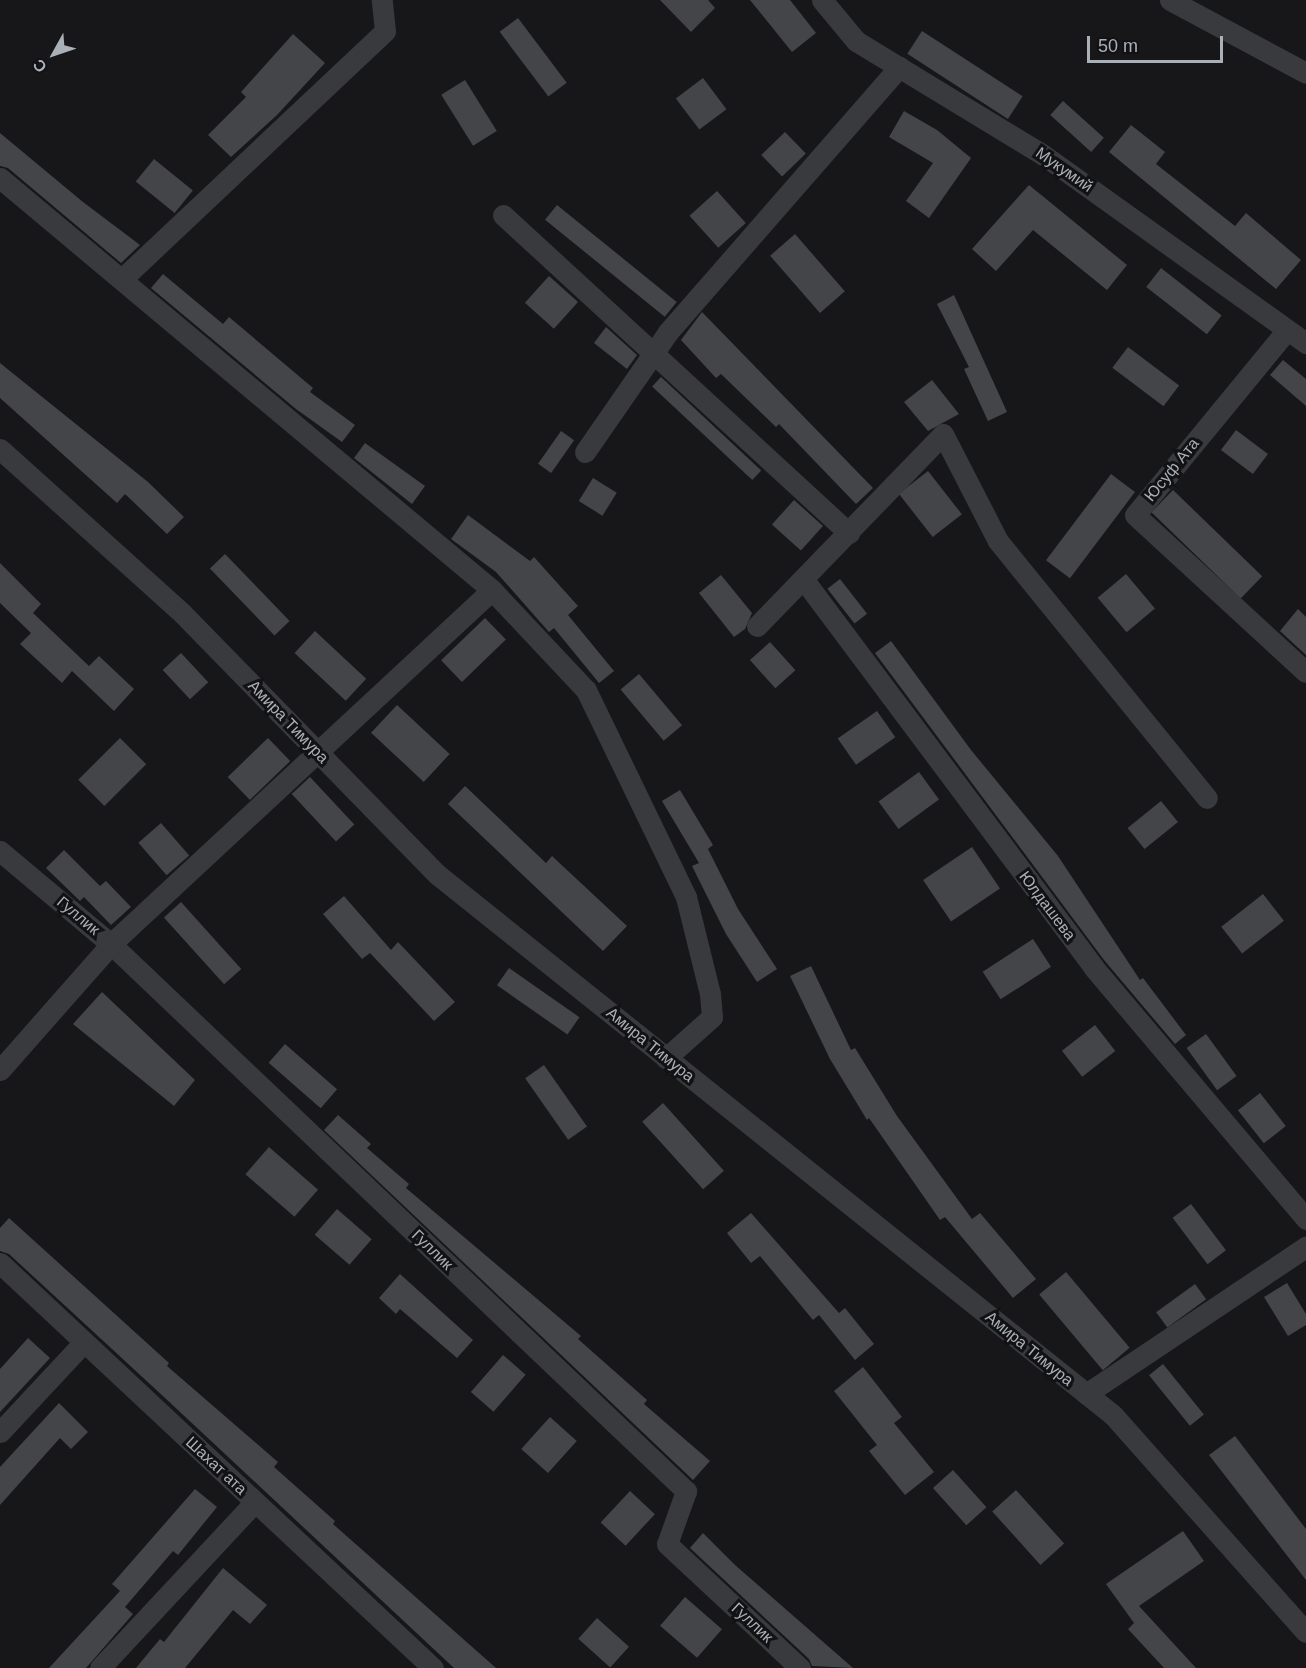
<!DOCTYPE html>
<html>
<head>
<meta charset="utf-8">
<style>
  body { margin:0 }
  #map { position:relative; width:1306px; height:1668px; overflow:hidden; background:#171719; font-family:Arial,sans-serif }
  div>[style] { position:absolute }
  [style*='--x'] { left:calc(var(--x)*1px); top:calc(var(--y)*1px); width:calc(var(--w)*1px); rotate:calc(var(--a)*1deg) }
  .building>* { inset:0; background:#444549; transform-origin:0 0 }
  .minor>* { height:21px; margin:-10.5px; padding:0 10.5px; transform-origin:10.5px; border-radius:10.5px; background:#383a3d }
  span { translate:-50% -50%; white-space:nowrap; text-align:center; line-height:1.15; -webkit-text-stroke:6px #121214; paint-order:stroke }
  .street-label { font-size:16px; color:#aab0b8 }
  .north { position:absolute; left:24px; top:24px; width:60px; height:60px; -webkit-text-stroke:4px #121214; paint-order:stroke; rotate:230deg; font-size:16px; font-weight:700; line-height:24px; text-align:center; color:#aab0b8 }
  .north::after { content:''; display:block; margin:auto; width:21px; height:27px; background:#aab0b8; clip-path:polygon(50% 0,100% 100%,50% 72%,0 100%) }
  .scale { position:absolute; left:1087px; top:36px; width:136px; height:27px; box-sizing:border-box; border:3px solid #aab0b8; border-top:0; padding-left:8px; font-size:18px; line-height:21px; white-space:nowrap; color:#aab0b8; -webkit-text-stroke:4px #121214; paint-order:stroke }
</style>
</head>
<body>
<div id="map">
  <div class="building">
    <i style="clip-path:polygon(660px 0,708px 0,715px 8px,691px 32px)"></i>
    <i style="clip-path:polygon(750px 0,790px 0,816px 33px,792px 52px)"></i>
    <i style="left:518px;top:18px;width:81px;height:23px;rotate:53deg"></i>
    <i style="left:922px;top:31px;width:120px;height:27px;rotate:33deg"></i>
    <i style="clip-path:polygon(293px 34px,325px 63px,277px 115px,231px 157px,208px 135px,246px 97px,241px 92px)"></i>
    <i style="left:703px;top:78px;width:39px;height:34px;rotate:53deg"></i>
    <i style="left:465px;top:80px;width:60px;height:28px;rotate:58deg"></i>
    <i style="left:1063px;top:101px;width:55px;height:19px;rotate:42deg"></i>
    <i style="clip-path:polygon(904px 111px,937px 130px,971px 158px,929px 218px,906px 201px,933px 163px,889px 137px)"></i>
    <i style="clip-path:polygon(1131px 125px,1165px 152px,1156px 164px,1235px 226px,1246px 213px,1301px 260px,1276px 289px,1109px 152px)"></i>
    <i style="left:785px;top:132px;width:30px;height:33px;rotate:46deg"></i>
    <i style="clip-path:polygon(0 133px,83px 202px,140px 245px,121px 263px,8px 168px,0 166px)"></i>
    <i style="left:154px;top:159px;width:50px;height:29px;rotate:39deg"></i>
    <i style="clip-path:polygon(1029px 185px,1127px 265px,1107px 290px,1033px 230px,996px 271px,972px 249px)"></i>
    <i style="left:717px;top:191px;width:43px;height:37px;rotate:48deg"></i>
    <i style="left:557px;top:205px;width:154px;height:19px;rotate:39deg"></i>
    <i style="left:795px;top:234px;width:76px;height:33px;rotate:49deg"></i>
    <i style="left:1161px;top:268px;width:77px;height:24px;rotate:38deg"></i>
    <i style="clip-path:polygon(163px 274px,223px 324px,229px 317px,313px 388px,310px 392px,355px 425px,342px 442px,296px 409px,151px 288px)"></i>
    <i style="left:549px;top:276px;width:39px;height:36px;rotate:42deg"></i>
    <i style="clip-path:polygon(954px 295px,1007px 412px,988px 421px,964px 369px,969px 367px,937px 304px)"></i>
    <i style="clip-path:polygon(702px 312px,873px 488px,856px 504px,779px 424px,776px 427px,721px 374px,716px 378px,681px 340px)"></i>
    <i style="clip-path:polygon(606px 327px,637px 355px,627px 369px,594px 343px)"></i>
    <i style="left:1128px;top:347px;width:64px;height:26px;rotate:37deg"></i>
    <i style="clip-path:polygon(1283px 360px,1306px 379px,1306px 406px,1270px 375px)"></i>
    <i style="clip-path:polygon(0 363px,148px 482px,184px 517px,167px 534px,125px 494px,117px 503px,0 398px)"></i>
    <i style="left:661px;top:377px;width:137px;height:13px;rotate:43deg"></i>
    <i style="clip-path:polygon(932px 380px,959px 414px,928px 431px,904px 402px)"></i>
    <i style="left:1236px;top:430px;width:40px;height:25px;rotate:37deg"></i>
    <i style="left:561px;top:431px;width:16px;height:40px;rotate:35deg"></i>
    <i style="clip-path:polygon(365px 443px,425px 486px,412px 504px,354px 458px)"></i>
    <i style="left:928px;top:471px;width:55px;height:37px;rotate:52deg"></i>
    <i style="left:1111px;top:474px;width:30px;height:108px;rotate:37deg"></i>
    <i style="left:593px;top:478px;width:28px;height:27px;rotate:32deg"></i>
    <i style="left:1173px;top:490px;width:124px;height:31px;rotate:44deg"></i>
    <i style="left:794px;top:500px;width:39px;height:33px;rotate:42deg"></i>
    <i style="clip-path:polygon(468px 515px,530px 561px,534px 557px,578px 606px,568px 615px,614px 671px,599px 683px,554px 628px,549px 632px,496px 572px,451px 539px)"></i>
    <i style="left:225px;top:554px;width:93px;height:21px;rotate:46deg"></i>
    <i style="clip-path:polygon(0 563px,41px 604px,33px 613px,89px 666px,99px 656px,134px 689px,114px 711px,72px 671px,62px 683px,20px 644px,31px 633px,0 603px)"></i>
    <i style="left:1126px;top:574px;width:45px;height:37px;rotate:50deg"></i>
    <i style="clip-path:polygon(721px 575px,752px 613px,745px 629px,734px 637px,699px 593px)"></i>
    <i style="left:840px;top:579px;width:44px;height:16px;rotate:52deg"></i>
    <i style="clip-path:polygon(1298px 609px,1306px 617px,1306px 655px,1280px 631px)"></i>
    <i style="left:485px;top:618px;width:30px;height:61px;rotate:46deg"></i>
    <i style="left:315px;top:631px;width:70px;height:30px;rotate:43deg"></i>
    <i style="clip-path:polygon(891px 641px,971px 750px,1058px 856px,1140px 980px,1143px 978px,1186px 1035px,1175px 1044px,1104px 960px,875px 653px)"></i>
    <i style="left:770px;top:642px;width:38px;height:27px;rotate:48deg"></i>
    <i style="left:181px;top:653px;width:40px;height:25px;rotate:47deg"></i>
    <i style="left:639px;top:674px;width:67px;height:24px;rotate:50deg"></i>
    <i style="left:397px;top:705px;width:72px;height:38px;rotate:43deg"></i>
    <i style="left:877px;top:711px;width:32px;height:48px;rotate:55deg"></i>
    <i style="left:120px;top:738px;width:37px;height:59px;rotate:45deg"></i>
    <i style="left:268px;top:738px;width:32px;height:56px;rotate:46deg"></i>
    <i style="left:919px;top:772px;width:34px;height:50px;rotate:54deg"></i>
    <i style="left:310px;top:777px;width:65px;height:25px;rotate:47deg"></i>
    <i style="clip-path:polygon(465px 786px,546px 863px,552px 856px,627px 926px,603px 951px,448px 804px)"></i>
    <i style="clip-path:polygon(680px 790px,713px 845px,708px 849px,738px 909px,777px 969px,757px 982px,726px 934px,692px 866px,699px 863px,662px 801px)"></i>
    <i style="left:1161px;top:801px;width:27px;height:43px;rotate:51deg"></i>
    <i style="left:161px;top:823px;width:43px;height:30px;rotate:49deg"></i>
    <i style="left:972px;top:847px;width:50px;height:59px;rotate:56deg"></i>
    <i style="clip-path:polygon(64px 850px,100px 886px,106px 881px,131px 907px,111px 925px,84px 897px,80px 901px,46px 868px)"></i>
    <i style="left:1263px;top:894px;width:34px;height:53px;rotate:52deg"></i>
    <i style="clip-path:polygon(344px 896px,391px 950px,398px 942px,455px 1002px,434px 1021px,370px 953px,362px 959px,323px 914px)"></i>
    <i style="left:181px;top:902px;width:90px;height:23px;rotate:48deg"></i>
    <i style="left:1033px;top:939px;width:33px;height:60px;rotate:57deg"></i>
    <i style="clip-path:polygon(811px 966px,851px 1050px,855px 1048px,897px 1116px,972px 1219px,980px 1213px,1036px 1279px,1013px 1298px,945px 1217px,940px 1220px,869px 1118px,867px 1120px,830px 1059px,790px 976px)"></i>
    <i style="left:509px;top:968px;width:86px;height:21px;rotate:35deg"></i>
    <i style="clip-path:polygon(102px 992px,195px 1080px,174px 1106px,73px 1024px)"></i>
    <i style="left:1095px;top:1025px;width:33px;height:42px;rotate:52deg"></i>
    <i style="left:1206px;top:1034px;width:52px;height:24px;rotate:54deg"></i>
    <i style="left:285px;top:1044px;width:69px;height:25px;rotate:41deg"></i>
    <i style="left:544px;top:1065px;width:75px;height:23px;rotate:55deg"></i>
    <i style="left:1260px;top:1093px;width:42px;height:28px;rotate:52deg"></i>
    <i style="left:663px;top:1103px;width:91px;height:28px;rotate:48deg"></i>
    <i style="clip-path:polygon(338px 1115px,371px 1144px,367px 1148px,409px 1184px,406px 1188px,581px 1336px,578px 1339px,647px 1400px,644px 1404px,710px 1461px,693px 1480px,324px 1130px)"></i>
    <i style="left:269px;top:1147px;width:65px;height:36px;rotate:41deg"></i>
    <i style="left:1191px;top:1204px;width:58px;height:23px;rotate:53deg"></i>
    <i style="left:337px;top:1209px;width:46px;height:34px;rotate:41deg"></i>
    <i style="clip-path:polygon(751px 1213px,839px 1313px,845px 1308px,874px 1344px,855px 1360px,819px 1315px,813px 1320px,760px 1256px,751px 1263px,727px 1233px)"></i>
    <i style="clip-path:polygon(9px 1218px,169px 1363px,167px 1366px,278px 1462px,274px 1467px,335px 1521px,333px 1524px,496px 1668px,454px 1668px,164px 1397px,9px 1254px,0 1251px,0 1228px)"></i>
    <i style="left:1066px;top:1272px;width:99px;height:35px;rotate:50deg"></i>
    <i style="clip-path:polygon(400px 1274px,473px 1340px,457px 1358px,400px 1309px,396px 1314px,379px 1298px)"></i>
    <i style="clip-path:polygon(1287px 1283px,1306px 1314px,1306px 1325px,1288px 1336px,1264px 1297px)"></i>
    <i style="left:1195px;top:1284px;width:19px;height:48px;rotate:54deg"></i>
    <i style="clip-path:polygon(28px 1338px,50px 1358px,0 1412px,0 1369px)"></i>
    <i style="left:503px;top:1355px;width:30px;height:49px;rotate:41deg"></i>
    <i style="left:1163px;top:1364px;width:65px;height:18px;rotate:51deg"></i>
    <i style="clip-path:polygon(863px 1367px,902px 1417px,894px 1423px,934px 1472px,905px 1495px,869px 1451px,877px 1445px,834px 1391px)"></i>
    <i style="clip-path:polygon(59px 1403px,88px 1432px,71px 1449px,60px 1438px,0 1505px,0 1467px)"></i>
    <i style="left:550px;top:1417px;width:36px;height:43px;rotate:42deg"></i>
    <i style="clip-path:polygon(1235px 1436px,1306px 1529px,1306px 1580px,1209px 1455px)"></i>
    <i style="left:953px;top:1470px;width:50px;height:27px;rotate:48deg"></i>
    <i style="clip-path:polygon(195px 1489px,217px 1507px,178px 1555px,173px 1551px,125px 1607px,133px 1614px,86px 1668px,49px 1668px,120px 1591px,112px 1584px)"></i>
    <i style="left:1016px;top:1490px;width:72px;height:32px;rotate:48deg"></i>
    <i style="left:630px;top:1491px;width:34px;height:43px;rotate:43deg"></i>
    <i style="clip-path:polygon(1183px 1531px,1204px 1561px,1139px 1606px,1196px 1668px,1164px 1668px,1128px 1629px,1134px 1623px,1106px 1584px)"></i>
    <i style="clip-path:polygon(703px 1533px,735px 1565px,853px 1668px,812px 1666px,809px 1659px,690px 1548px)"></i>
    <i style="clip-path:polygon(223px 1568px,267px 1605px,250px 1624px,233px 1610px,185px 1668px,136px 1668px,160px 1639px,164px 1642px)"></i>
    <i style="left:685px;top:1597px;width:49px;height:38px;rotate:41deg"></i>
    <i style="left:597px;top:1618px;width:43px;height:28px;rotate:42deg"></i>
  </div>
  <div class="minor">
    <i style="--x:822;--y:0;--w:53;--a:50.3"></i>
    <i style="--x:856;--y:41;--w:218;--a:31.3"></i>
    <i style="--x:1042;--y:154;--w:325;--a:35.6"></i>
    <i style="--x:1170;--y:0;--w:154;--a:28.2"></i>
    <i style="--x:0;--y:178;--w:642;--a:39.94"></i>
    <i style="--x:492;--y:590;--w:137;--a:46.8"></i>
    <i style="--x:586;--y:690;--w:230;--a:64.2"></i>
    <i style="--x:686;--y:897;--w:100;--a:76.1"></i>
    <i style="--x:710;--y:994;--w:23;--a:85"></i>
    <i style="--x:712;--y:1017;--w:62;--a:138.3"></i>
    <i style="--x:503;--y:215;--w:470;--a:42.6"></i>
    <i style="--x:123;--y:278;--w:360;--a:-43.3"></i>
    <i style="--x:385;--y:31;--w:31;--a:-96"></i>
    <i style="--x:1287;--y:330;--w:239;--a:129.4"></i>
    <i style="--x:1135;--y:515;--w:232;--a:42.6"></i>
    <i style="--x:0;--y:449;--w:245;--a:42"></i>
    <i style="--x:182;--y:613;--w:366;--a:45.7"></i>
    <i style="--x:438;--y:875;--w:864;--a:38.66"></i>
    <i style="--x:1113;--y:1415;--w:290;--a:48.4"></i>
    <i style="--x:585;--y:452;--w:146;--a:-55.3"></i>
    <i style="--x:668;--y:332;--w:352;--a:-48.9"></i>
    <i style="--x:804;--y:580;--w:484;--a:53.2"></i>
    <i style="--x:1094;--y:968;--w:329;--a:49.8"></i>
    <i style="--x:757;--y:626;--w:267;--a:-45.9"></i>
    <i style="--x:943;--y:434;--w:120;--a:62.8"></i>
    <i style="--x:998;--y:541;--w:331;--a:50.9"></i>
    <i style="--x:0;--y:851;--w:145;--a:40"></i>
    <i style="--x:111;--y:944;--w:794;--a:43.57"></i>
    <i style="--x:686;--y:1491;--w:56;--a:109.7"></i>
    <i style="--x:667;--y:1544;--w:182;--a:43"></i>
    <i style="--x:0;--y:1070;--w:168;--a:-48.6"></i>
    <i style="--x:111;--y:944;--w:520;--a:-42.9"></i>
    <i style="--x:0;--y:1263;--w:593;--a:43.09"></i>
    <i style="--x:1086;--y:1394;--w:265;--a:-33.8"></i>
    <i style="--x:0;--y:1432;--w:123;--a:-47"></i>
    <i style="--x:100;--y:1668;--w:227;--a:-47"></i>
  </div>
  <div class="street-label">
    <span style="left:1064px;top:170px;rotate:35deg">Мукумий</span>
    <span style="left:1172px;top:470px;rotate:-51deg">Юсуф Ата</span>
    <span style="left:288px;top:722px;rotate:46deg">Амира Тимура</span>
    <span style="left:1047px;top:906px;rotate:53deg">Юлдашева</span>
    <span style="left:78px;top:916px;rotate:40deg">Гуллик</span>
    <span style="left:650px;top:1045px;rotate:39deg">Амира Тимура</span>
    <span style="left:432px;top:1250px;rotate:44deg">Гуллик</span>
    <span style="left:1029px;top:1349px;rotate:39deg">Амира Тимура</span>
    <span style="left:216px;top:1466px;rotate:43deg">Шахат ата</span>
    <span style="left:752px;top:1623px;rotate:43deg">Гуллик</span>
  </div>
  <div class="north">С</div>
  <div class="scale">50 m</div>
</div>
</body>
</html>
